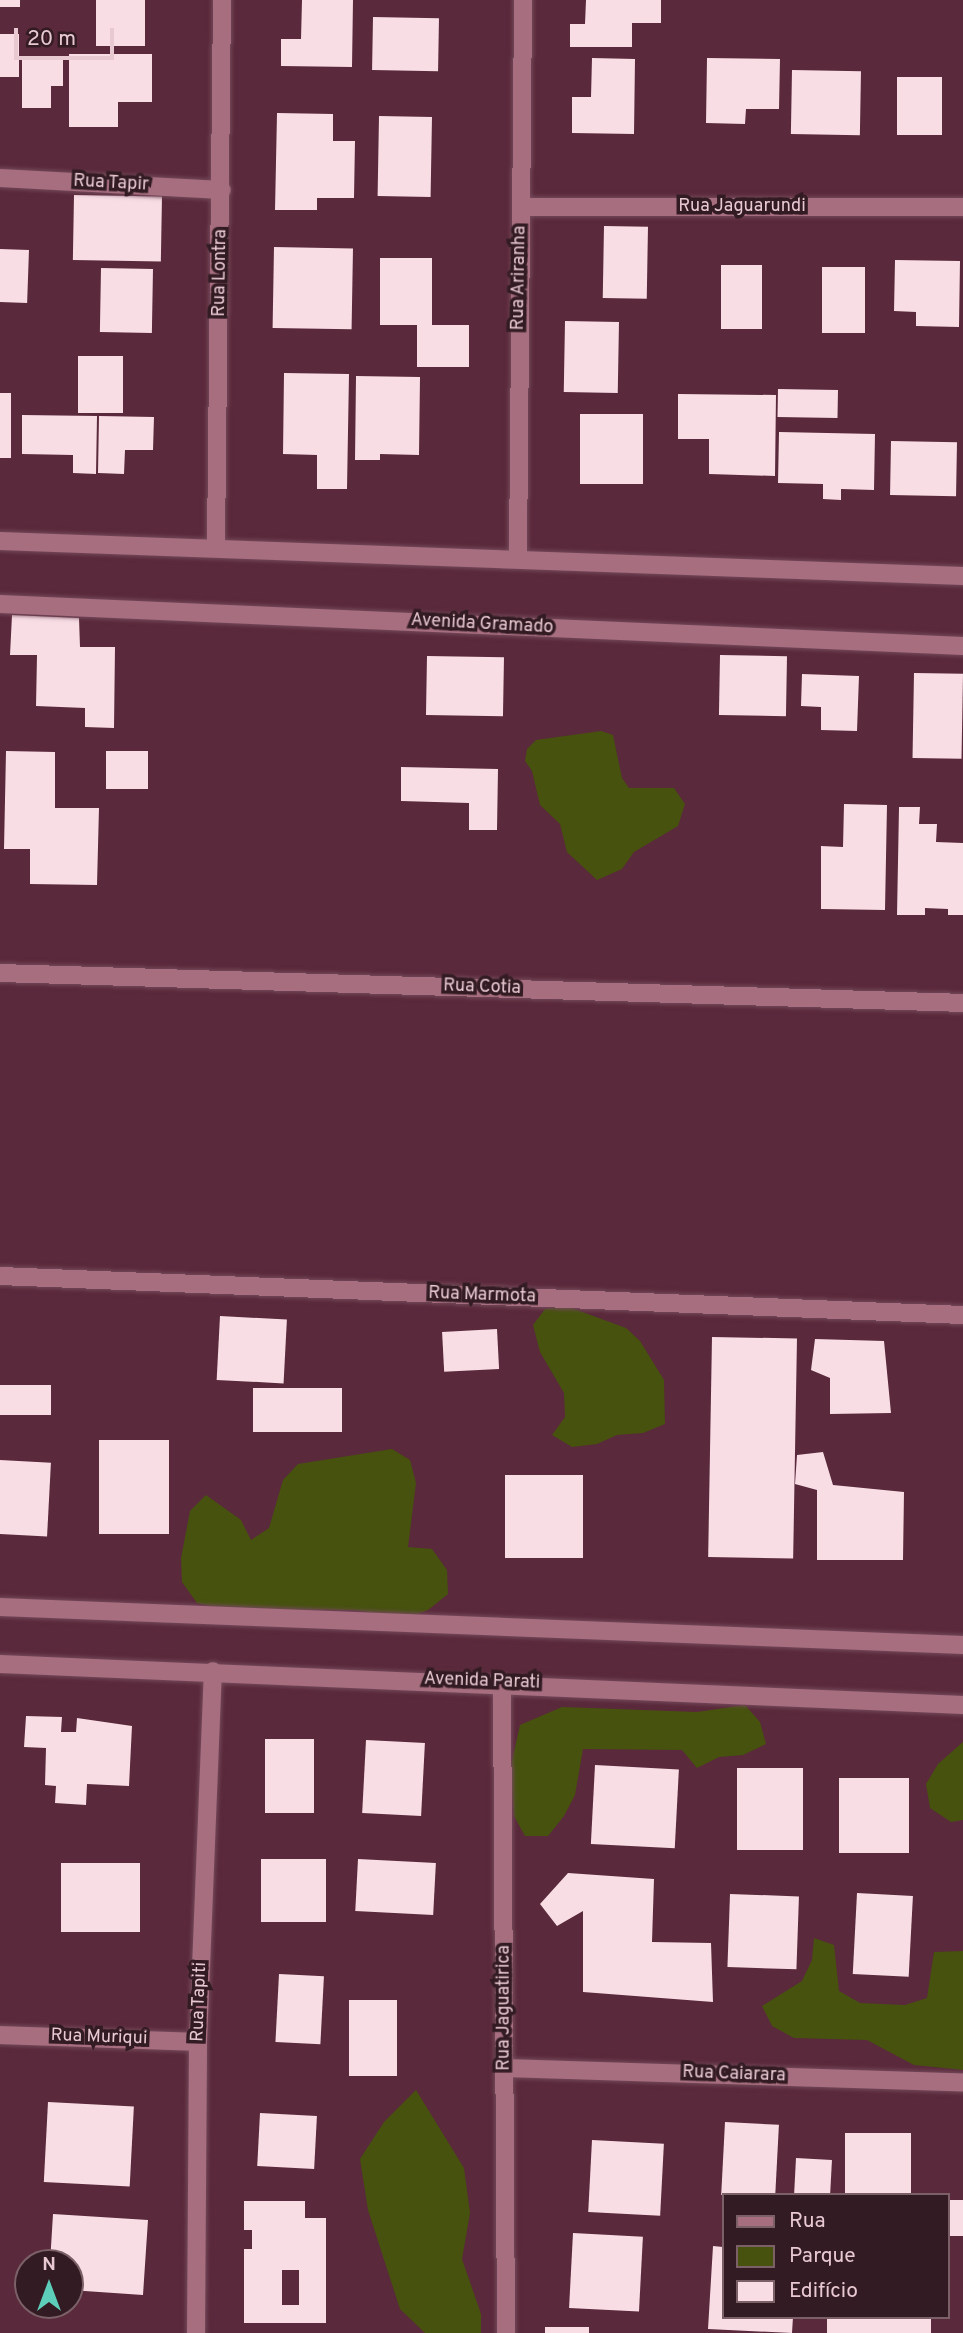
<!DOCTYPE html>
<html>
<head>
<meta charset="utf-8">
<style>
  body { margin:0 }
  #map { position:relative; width:963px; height:2333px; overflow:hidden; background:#5a293b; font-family:Overpass,sans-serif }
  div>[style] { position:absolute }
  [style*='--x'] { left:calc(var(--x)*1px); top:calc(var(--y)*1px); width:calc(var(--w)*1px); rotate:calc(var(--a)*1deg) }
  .green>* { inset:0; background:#46520e }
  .building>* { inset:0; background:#f8dde5; transform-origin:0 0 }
  .roads { filter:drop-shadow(0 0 2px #744a5a) drop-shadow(0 0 2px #744a5a) }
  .minor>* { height:18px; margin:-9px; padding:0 9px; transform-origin:9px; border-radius:9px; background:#a76e80 }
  span { translate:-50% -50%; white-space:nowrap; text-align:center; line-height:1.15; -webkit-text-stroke:7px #321b22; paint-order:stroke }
  .street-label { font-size:18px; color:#e8c8d1 }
  .legend { position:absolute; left:722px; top:2193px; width:228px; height:126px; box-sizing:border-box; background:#321b22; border:2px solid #7b6068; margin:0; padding:9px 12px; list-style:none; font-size:21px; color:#e8c8d1 }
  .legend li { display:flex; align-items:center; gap:14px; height:35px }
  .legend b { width:35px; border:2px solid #7b6068 }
  .north { position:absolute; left:14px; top:2249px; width:70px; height:70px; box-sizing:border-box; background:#321b22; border:2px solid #7b6068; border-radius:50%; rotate:0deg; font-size:19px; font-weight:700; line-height:28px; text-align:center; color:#e8c8d1 }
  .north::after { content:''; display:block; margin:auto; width:24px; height:32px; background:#5dceb9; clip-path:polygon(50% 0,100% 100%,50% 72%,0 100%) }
  .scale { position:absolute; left:14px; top:28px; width:100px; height:32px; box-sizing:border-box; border:4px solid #e8c8d1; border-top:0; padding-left:9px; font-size:21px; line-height:24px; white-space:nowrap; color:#e8c8d1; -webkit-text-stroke:5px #321b22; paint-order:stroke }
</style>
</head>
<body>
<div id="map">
  <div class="green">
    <i style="clip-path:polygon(601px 731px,613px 735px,622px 778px,629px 788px,674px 788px,685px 804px,678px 826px,634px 852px,622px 869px,597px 880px,567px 852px,560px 824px,540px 805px,532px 771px,525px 761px,527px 749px,536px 740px)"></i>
    <i style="clip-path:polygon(566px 1306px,626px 1328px,640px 1341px,664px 1380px,665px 1424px,643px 1433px,617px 1435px,597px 1444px,572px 1447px,552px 1435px,565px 1417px,564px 1393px,540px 1352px,533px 1325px,545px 1309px)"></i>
    <i style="clip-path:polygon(392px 1449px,410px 1460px,416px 1483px,408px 1547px,432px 1549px,447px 1570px,448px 1594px,428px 1610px,406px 1618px,354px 1610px,224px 1609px,197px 1603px,182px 1582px,181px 1558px,190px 1511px,206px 1495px,241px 1520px,251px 1540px,269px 1528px,283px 1480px,298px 1464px)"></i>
    <i style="clip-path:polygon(745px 1705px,760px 1722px,766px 1744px,743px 1755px,719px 1757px,697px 1768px,682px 1750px,583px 1749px,575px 1795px,564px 1816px,548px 1836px,525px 1836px,514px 1816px,510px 1769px,520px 1725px,562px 1707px,697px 1712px)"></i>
    <i style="clip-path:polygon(963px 1742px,963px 1820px,951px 1822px,930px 1808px,926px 1784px,938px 1764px)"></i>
    <i style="clip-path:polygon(814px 1938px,834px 1945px,839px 1991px,860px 2003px,905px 2005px,927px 1998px,934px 1952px,963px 1951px,963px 2070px,914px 2065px,867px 2040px,794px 2038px,772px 2026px,762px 2006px,802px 1981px,812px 1960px)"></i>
    <i style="clip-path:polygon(416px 2090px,464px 2168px,470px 2213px,462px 2259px,481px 2314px,481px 2333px,425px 2333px,400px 2309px,368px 2210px,360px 2159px,384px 2122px)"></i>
  </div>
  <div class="building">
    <i style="left:0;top:0;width:20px;height:7px"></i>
    <i style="left:96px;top:0;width:49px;height:46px"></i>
    <i style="clip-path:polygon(302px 0,353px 0,352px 67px,281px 66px,281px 39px,301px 39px)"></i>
    <i style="clip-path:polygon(586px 0,661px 0,661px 23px,632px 23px,632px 47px,570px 47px,570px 24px,585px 24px)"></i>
    <i style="left:373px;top:17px;width:66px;height:53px;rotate:1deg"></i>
    <i style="left:0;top:34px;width:19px;height:43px"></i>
    <i style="clip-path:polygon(69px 54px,152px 54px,152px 102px,118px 102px,118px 127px,69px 127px)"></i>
    <i style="clip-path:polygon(22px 56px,63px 56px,63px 86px,51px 86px,51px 108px,22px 108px)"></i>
    <i style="clip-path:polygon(592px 58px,635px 59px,634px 134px,572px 133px,572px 97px,591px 97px)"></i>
    <i style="clip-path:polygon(707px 58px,780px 59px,779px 109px,746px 109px,745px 124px,706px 123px)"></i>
    <i style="left:792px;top:70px;width:69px;height:64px;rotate:1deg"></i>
    <i style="left:897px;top:77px;width:45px;height:58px"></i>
    <i style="clip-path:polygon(277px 113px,333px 114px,333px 141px,355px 141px,354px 198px,317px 198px,317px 210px,275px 210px)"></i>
    <i style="left:379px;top:116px;width:53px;height:80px;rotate:1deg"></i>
    <i style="left:74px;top:195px;width:88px;height:65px;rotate:1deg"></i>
    <i style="left:604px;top:226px;width:44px;height:72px;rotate:1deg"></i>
    <i style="left:274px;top:247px;width:79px;height:81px;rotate:1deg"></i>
    <i style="left:0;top:249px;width:29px;height:53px;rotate:2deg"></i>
    <i style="clip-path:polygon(380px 258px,432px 258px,432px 325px,469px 325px,469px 367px,417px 367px,417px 325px,380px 325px)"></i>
    <i style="clip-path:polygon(895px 260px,960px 261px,959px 327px,916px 326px,916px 312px,894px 311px)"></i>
    <i style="left:721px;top:265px;width:41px;height:64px"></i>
    <i style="left:822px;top:267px;width:43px;height:66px"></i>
    <i style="left:101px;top:268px;width:52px;height:64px;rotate:1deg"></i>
    <i style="left:565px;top:321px;width:54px;height:71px;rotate:1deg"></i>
    <i style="left:78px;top:356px;width:45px;height:57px"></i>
    <i style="clip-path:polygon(284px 373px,349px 374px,347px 489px,317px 489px,317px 455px,283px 454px)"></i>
    <i style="clip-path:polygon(356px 376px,420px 377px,419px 455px,380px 454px,380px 460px,355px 460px)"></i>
    <i style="left:778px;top:389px;width:60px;height:28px;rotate:1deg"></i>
    <i style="left:0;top:393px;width:11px;height:65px"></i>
    <i style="clip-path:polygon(678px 394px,776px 395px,775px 476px,709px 474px,709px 439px,678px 439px)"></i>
    <i style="left:580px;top:414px;width:63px;height:70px"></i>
    <i style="clip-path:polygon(22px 415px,97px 416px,96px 474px,73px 473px,73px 455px,22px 454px)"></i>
    <i style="clip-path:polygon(99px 416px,154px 417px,153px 450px,125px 450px,124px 474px,98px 473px)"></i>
    <i style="clip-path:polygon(779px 432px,875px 434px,874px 490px,841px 489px,841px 500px,823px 499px,823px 484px,778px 483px)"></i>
    <i style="left:891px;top:441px;width:66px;height:54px;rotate:1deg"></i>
    <i style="clip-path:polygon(12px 615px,79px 618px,80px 647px,115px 647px,114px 728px,85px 727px,85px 708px,36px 706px,37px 655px,10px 655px)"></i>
    <i style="left:720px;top:655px;width:67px;height:60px;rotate:1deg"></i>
    <i style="left:427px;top:656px;width:77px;height:59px;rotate:1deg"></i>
    <i style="left:914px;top:673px;width:49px;height:85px;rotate:1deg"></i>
    <i style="clip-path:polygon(802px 674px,859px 676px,857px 731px,821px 730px,821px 707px,801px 706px)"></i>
    <i style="clip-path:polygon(6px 751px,55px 752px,55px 808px,99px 808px,97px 885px,30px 884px,30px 849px,4px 849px)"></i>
    <i style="left:106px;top:751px;width:42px;height:38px"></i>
    <i style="clip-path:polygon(401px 767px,498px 769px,497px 830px,469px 830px,469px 803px,401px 801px)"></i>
    <i style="clip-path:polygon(844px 804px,887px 805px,885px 910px,821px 909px,821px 846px,843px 847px)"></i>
    <i style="clip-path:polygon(899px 807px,920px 807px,919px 824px,937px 824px,936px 842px,963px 843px,963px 915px,948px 915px,948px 909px,925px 908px,925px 915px,897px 915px)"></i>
    <i style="left:220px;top:1316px;width:67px;height:64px;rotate:3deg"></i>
    <i style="left:497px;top:1329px;width:40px;height:55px;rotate:87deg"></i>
    <i style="left:712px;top:1337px;width:85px;height:220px;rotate:1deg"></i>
    <i style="clip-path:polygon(815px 1339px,884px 1341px,891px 1413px,830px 1414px,830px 1378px,811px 1370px)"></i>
    <i style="left:0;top:1385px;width:51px;height:30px"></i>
    <i style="left:253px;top:1388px;width:89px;height:44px"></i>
    <i style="left:99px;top:1440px;width:70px;height:94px"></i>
    <i style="clip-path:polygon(823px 1452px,833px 1485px,904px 1492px,903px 1560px,817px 1560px,817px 1490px,795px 1484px,797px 1455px)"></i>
    <i style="left:0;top:1460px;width:51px;height:74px;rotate:3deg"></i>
    <i style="left:505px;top:1475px;width:78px;height:83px"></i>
    <i style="clip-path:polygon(26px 1716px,62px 1717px,61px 1732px,76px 1732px,77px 1718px,132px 1726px,129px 1786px,87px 1784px,86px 1805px,55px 1803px,56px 1786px,45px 1785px,46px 1748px,24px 1747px)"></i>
    <i style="left:265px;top:1739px;width:49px;height:74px"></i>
    <i style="left:366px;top:1740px;width:59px;height:73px;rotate:3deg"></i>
    <i style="left:595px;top:1765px;width:84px;height:79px;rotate:3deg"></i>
    <i style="left:737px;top:1768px;width:66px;height:82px"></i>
    <i style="left:839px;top:1778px;width:70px;height:75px"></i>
    <i style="left:261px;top:1859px;width:65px;height:63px"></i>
    <i style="left:358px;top:1859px;width:78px;height:52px;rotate:3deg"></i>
    <i style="left:61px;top:1863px;width:79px;height:69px"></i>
    <i style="clip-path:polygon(568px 1873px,654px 1879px,652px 1942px,711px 1943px,713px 2002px,583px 1992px,583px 1911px,557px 1926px,540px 1904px)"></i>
    <i style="left:857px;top:1893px;width:56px;height:81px;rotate:3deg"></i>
    <i style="left:730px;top:1894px;width:69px;height:73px;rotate:2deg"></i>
    <i style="left:279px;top:1974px;width:45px;height:68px;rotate:3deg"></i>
    <i style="left:349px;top:2000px;width:48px;height:76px"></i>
    <i style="left:48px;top:2102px;width:86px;height:80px;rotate:3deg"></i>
    <i style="left:260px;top:2113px;width:57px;height:53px;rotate:3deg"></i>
    <i style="left:725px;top:2122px;width:54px;height:73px;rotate:3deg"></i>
    <i style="left:845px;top:2133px;width:66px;height:62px"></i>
    <i style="left:592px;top:2140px;width:72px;height:72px;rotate:3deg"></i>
    <i style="left:796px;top:2158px;width:36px;height:37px;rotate:3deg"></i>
    <i style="left:947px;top:2200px;width:16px;height:36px"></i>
    <i style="clip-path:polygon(evenodd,244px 2201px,305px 2201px,305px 2218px,326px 2218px,326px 2323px,244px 2323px,244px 2249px,252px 2249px,252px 2230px,244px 2230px,244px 2201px,282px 2270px,299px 2270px,299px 2305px,282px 2305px,282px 2270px)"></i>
    <i style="clip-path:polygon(53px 2214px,148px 2220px,143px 2295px,70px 2290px,70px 2263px,50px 2263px)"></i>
    <i style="left:573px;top:2233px;width:70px;height:75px;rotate:3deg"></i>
    <i style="clip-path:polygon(713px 2246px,723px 2247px,723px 2317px,793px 2317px,792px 2333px,708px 2329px)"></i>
    <i style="left:827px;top:2317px;width:104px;height:16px"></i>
    <i style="left:545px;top:2327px;width:44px;height:6px"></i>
  </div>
  <div class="roads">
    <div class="minor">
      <i style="--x:0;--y:178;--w:222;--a:3.1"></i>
      <i style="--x:521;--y:207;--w:442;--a:0"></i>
      <i style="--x:0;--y:541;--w:964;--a:2.08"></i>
      <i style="--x:216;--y:545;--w:545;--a:-89.37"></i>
      <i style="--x:518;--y:556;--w:556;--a:-89.48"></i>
      <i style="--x:0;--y:604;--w:964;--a:2.5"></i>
      <i style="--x:0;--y:973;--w:963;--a:1.78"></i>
      <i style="--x:0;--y:1276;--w:964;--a:2.32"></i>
      <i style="--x:0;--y:1607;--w:964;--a:2.26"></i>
      <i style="--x:0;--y:1664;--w:964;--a:2.44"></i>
      <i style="--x:502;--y:1683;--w:650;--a:89.65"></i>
      <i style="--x:0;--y:2035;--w:198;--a:2"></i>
      <i style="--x:506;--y:2068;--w:457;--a:1.8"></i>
      <i style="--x:196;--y:2333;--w:291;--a:-89.6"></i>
      <i style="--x:198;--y:2042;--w:371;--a:-87.7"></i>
    </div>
  </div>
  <div class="street-label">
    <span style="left:111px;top:184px;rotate:3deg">Rua Tapir</span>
    <span style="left:742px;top:207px">Rua Jaguarundi</span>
    <span style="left:221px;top:273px;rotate:-89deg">Rua Lontra</span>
    <span style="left:520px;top:278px;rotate:-89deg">Rua Ariranha</span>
    <span style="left:482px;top:625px;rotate:3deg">Avenida Gramado</span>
    <span style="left:482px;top:988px;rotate:2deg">Rua Cotia</span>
    <span style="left:482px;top:1296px;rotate:2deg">Rua Marmota</span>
    <span style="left:482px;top:1682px;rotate:2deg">Avenida Parati</span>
    <span style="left:200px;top:2002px;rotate:-88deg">Rua Tapiti</span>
    <span style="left:505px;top:2008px;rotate:-90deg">Rua Jaguatirica</span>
    <span style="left:99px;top:2038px;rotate:2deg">Rua Muriqui</span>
    <span style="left:734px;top:2075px;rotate:2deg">Rua Caiarara</span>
  </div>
  <ul class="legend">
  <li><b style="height:9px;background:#a76e80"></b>Rua</li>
  <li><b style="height:19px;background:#46520e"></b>Parque</li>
  <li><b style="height:19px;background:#f8dde5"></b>Edifício</li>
  </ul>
  <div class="north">N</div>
  <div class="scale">20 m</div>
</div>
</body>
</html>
